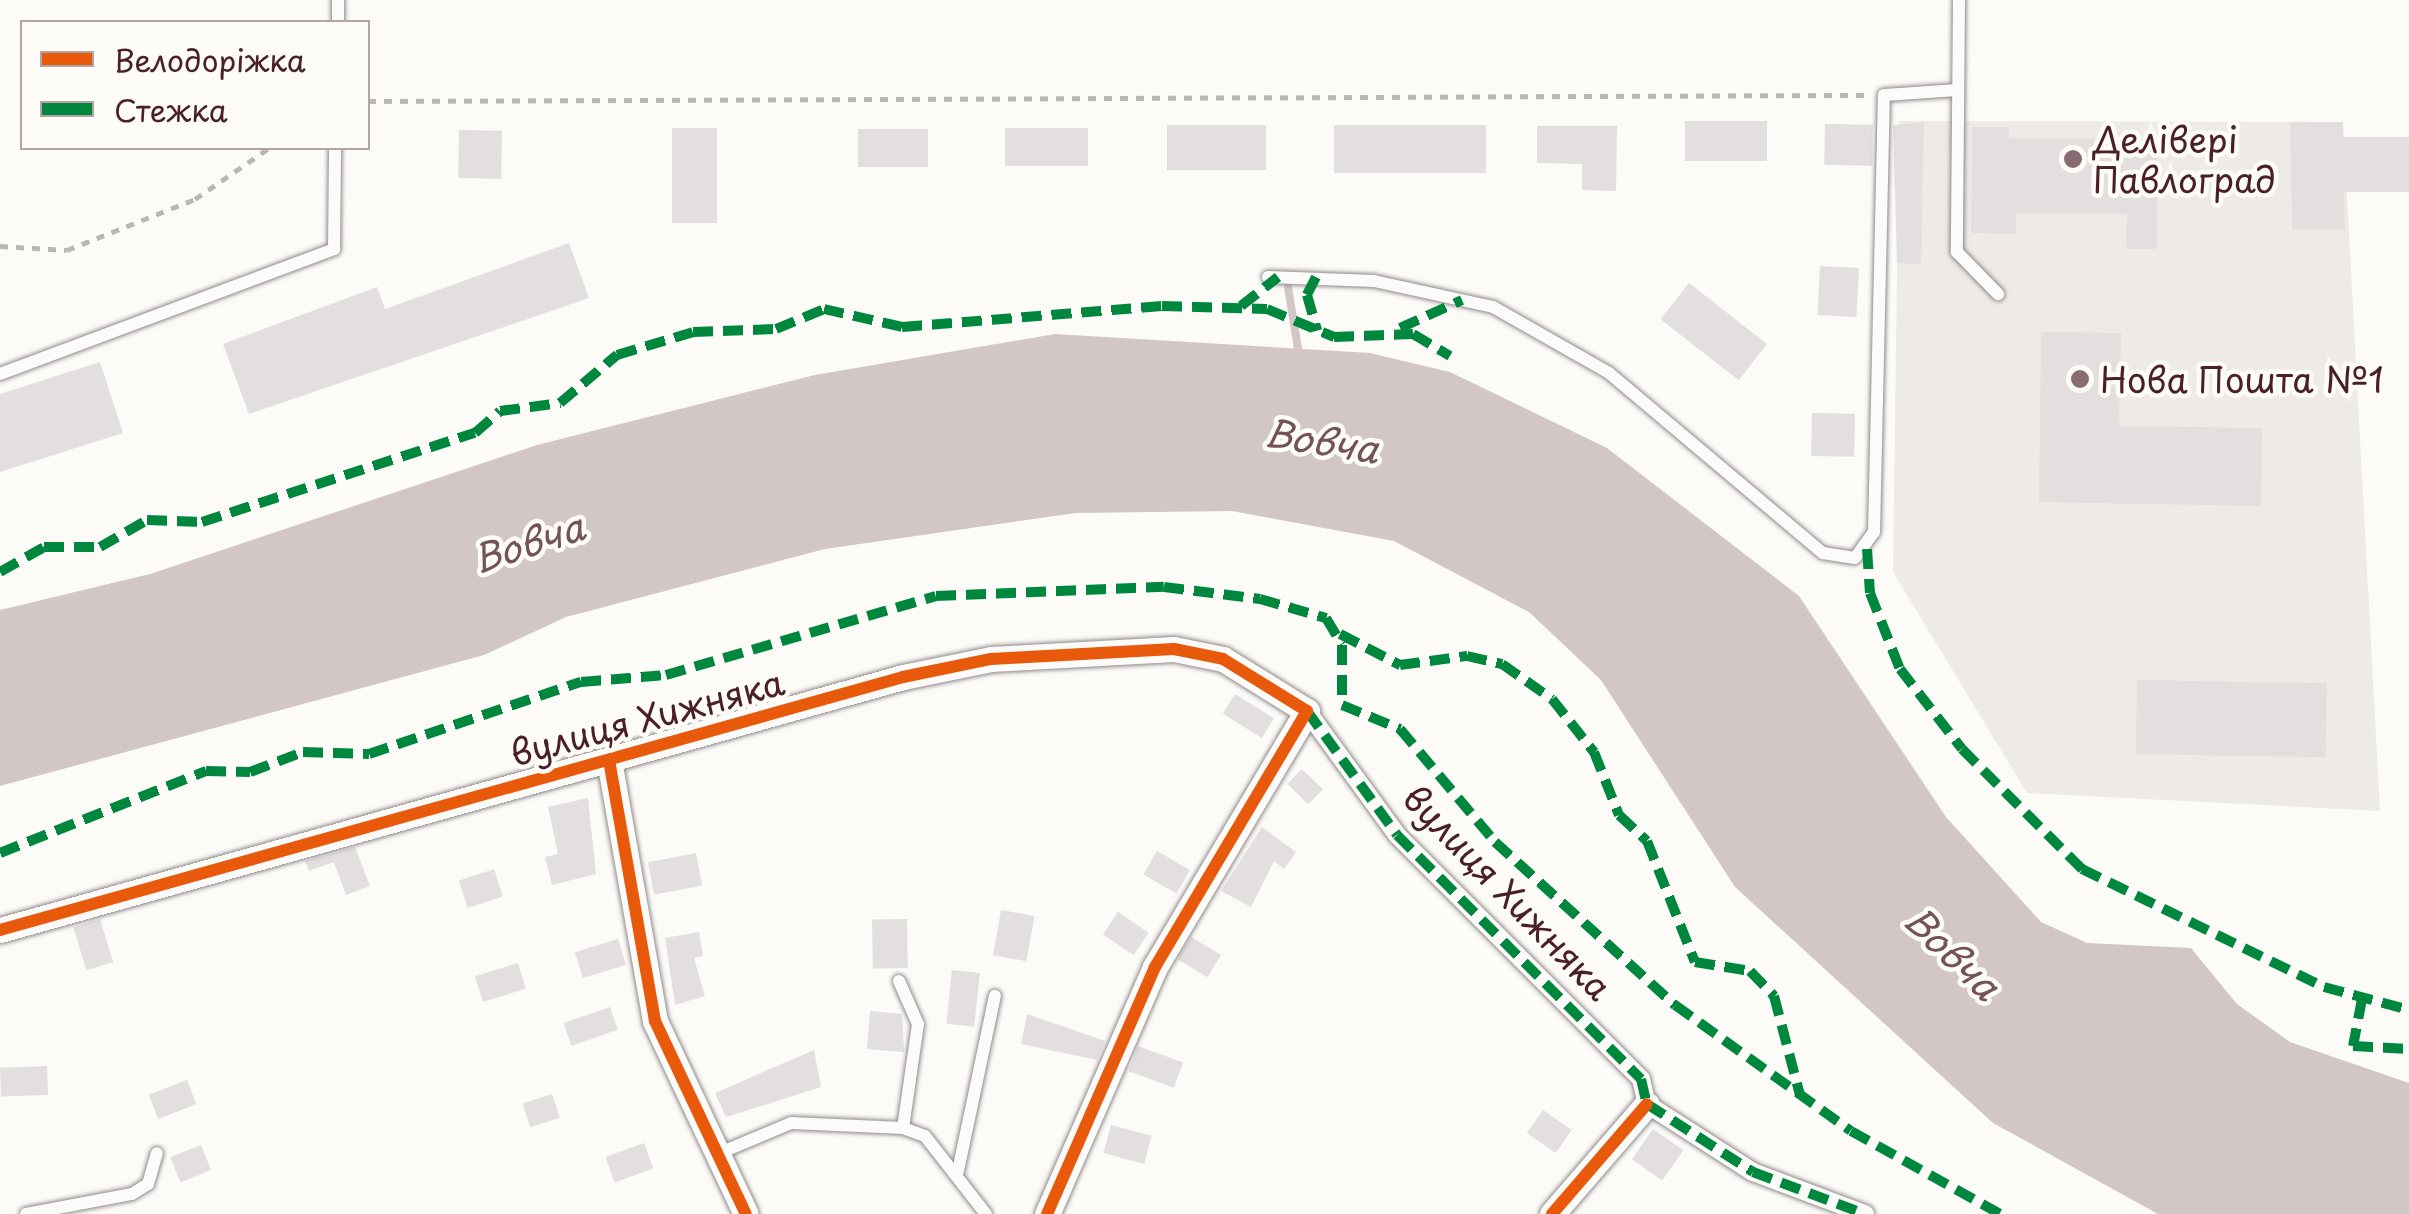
<!DOCTYPE html>
<html>
<head>
<meta charset="utf-8">
<style>
  body { margin:0 }
  #map { position:relative; width:2409px; height:1214px; overflow:hidden; background:#fcfbf8; font-family:"Playpen Sans",sans-serif }
  div>[style] { position:absolute }
  [style*='--x'] { left:calc(var(--x)*1px); top:calc(var(--y)*1px); width:calc(var(--w)*1px); rotate:calc(var(--a)*1deg) }
  .built>* { inset:0; background:#eeebe7 }
  .water>* { inset:0; background:#d2c7c6 }
  .stream>* { height:8px; margin:-4px; padding:0 4px; transform-origin:4px; border-radius:4px; background:#d2c7c6 }
  .building>* { inset:0; background:#e2dfde; transform-origin:0 0 }
  .path>* { height:5px; margin-top:-2.5px; transform-origin:0; background:repeating-linear-gradient(90deg,#bbb6b6 0 8px,transparent 0 16px) }
  .roads { filter:drop-shadow(0 0 2px #928a8b) drop-shadow(0 0 2px #928a8b) }
  .service>* { height:12px; margin:-6px; padding:0 6px; transform-origin:6px; border-radius:6px; background:#fbfbf9 }
  .pedestrian>* { height:18px; margin:-9px; padding:0 9px; transform-origin:9px; border-radius:9px; background:#fbfbf9 }
  .minor>* { height:25px; margin:-12.5px; padding:0 12.5px; transform-origin:12.5px; border-radius:12.5px; background:#fbfbf9 }
  .quiet>* { height:10px; margin-top:-5px; transform-origin:0; background:repeating-linear-gradient(90deg,#00873e 0 20px,transparent 0 30px) }
  .cycleway>* { height:12px; margin:-6px; padding:0 6px; transform-origin:6px; border-radius:6px; background:#e8590c }
  .dots>* { width:28px; height:28px; translate:-50% -50%; box-sizing:border-box; border:5px solid #fdfcf7; border-radius:50% }
  span { translate:-50% -50%; white-space:nowrap; text-align:center; line-height:1.15; -webkit-text-stroke:9px #fdfcf7; paint-order:stroke }
  .poi-label { font-size:35px; color:#4a1f2b }
  .left { translate:0 -50%; text-align:left }
  .street-label { font-size:35px; color:#4a1f2b }
  .water-label { font-size:38px; color:#73525a; font-style:italic }
  .legend { position:absolute; left:20px; top:20px; width:350px; height:130px; box-sizing:border-box; background:#fdfcf7; border:2px solid #b5a4a5; margin:0; padding:12px 18px; list-style:none; font-size:30px; color:#4a1f2b }
  .legend li { display:flex; align-items:center; gap:20px; height:50px }
  .legend b { width:50px; border:2px solid #b5a4a5 }
</style>
</head>
<body>
<div id="map">
  <div class="built">
    <i style="clip-path:polygon(1899px 121px,2343px 122px,2380px 811px,2027px 793px,1893px 572px)"></i>
  </div>
  <div class="water">
    <i style="clip-path:polygon(1055px 334px,1370px 353px,1450px 372px,1607px 448px,1799px 596px,1946px 817px,2041px 922px,2087px 943px,2191px 948px,2237px 1004px,2290px 1042px,2409px 1083px,2409px 1214px,2158px 1214px,1993px 1123px,1735px 887px,1601px 680px,1529px 612px,1394px 541px,1232px 511px,1076px 513px,825px 549px,566px 617px,484px 655px,0 786px,0 610px,150px 574px,537px 445px,815px 375px)"></i>
  </div>
  <div class="stream">
    <i style="--x:1288;--y:287;--w:63;--a:80.8"></i>
  </div>
  <div class="building">
    <i style="left:1685px;top:121px;width:82px;height:40px"></i>
    <i style="clip-path:polygon(1924px 122px,1921px 264px,1897px 263px,1893px 125px)"></i>
    <i style="clip-path:polygon(2290px 122px,2343px 122px,2343px 137px,2409px 137px,2409px 192px,2344px 192px,2345px 230px,2292px 230px)"></i>
    <i style="left:1825px;top:124px;width:48px;height:41px;rotate:1deg"></i>
    <i style="left:1266px;top:125px;width:45px;height:99px;rotate:90deg"></i>
    <i style="left:1486px;top:125px;width:48px;height:152px;rotate:90deg"></i>
    <i style="clip-path:polygon(1537px 126px,1617px 126px,1616px 191px,1582px 190px,1582px 164px,1537px 163px)"></i>
    <i style="clip-path:polygon(1972px 127px,2009px 127px,2009px 138px,2157px 139px,2157px 249px,2126px 249px,2127px 214px,2016px 214px,2016px 234px,1971px 233px)"></i>
    <i style="left:672px;top:128px;width:45px;height:95px"></i>
    <i style="left:1005px;top:128px;width:83px;height:38px"></i>
    <i style="left:858px;top:129px;width:70px;height:38px"></i>
    <i style="left:459px;top:130px;width:43px;height:48px;rotate:1deg"></i>
    <i style="clip-path:polygon(569px 243px,589px 298px,249px 414px,223px 344px,377px 287px,385px 309px)"></i>
    <i style="left:1820px;top:266px;width:39px;height:49px;rotate:3deg"></i>
    <i style="left:1689px;top:283px;width:99px;height:46px;rotate:38deg"></i>
    <i style="clip-path:polygon(2041px 332px,2121px 333px,2119px 426px,2262px 428px,2261px 506px,2039px 502px)"></i>
    <i style="clip-path:polygon(100px 362px,123px 433px,0 472px,0 394px)"></i>
    <i style="left:1812px;top:413px;width:43px;height:43px;rotate:1deg"></i>
    <i style="left:2137px;top:680px;width:190px;height:74px;rotate:1deg"></i>
    <i style="left:1235px;top:694px;width:46px;height:23px;rotate:32deg"></i>
    <i style="left:1302px;top:769px;width:29px;height:21px;rotate:44deg"></i>
    <i style="clip-path:polygon(588px 798px,596px 874px,552px 885px,545px 857px,558px 854px,548px 807px)"></i>
    <i style="clip-path:polygon(1262px 827px,1296px 852px,1284px 869px,1274px 861px,1251px 907px,1221px 891px)"></i>
    <i style="clip-path:polygon(355px 847px,370px 886px,346px 895px,334px 862px,309px 871px,305px 861px)"></i>
    <i style="left:1157px;top:851px;width:38px;height:27px;rotate:30deg"></i>
    <i style="left:696px;top:853px;width:33px;height:49px;rotate:79deg"></i>
    <i style="left:494px;top:869px;width:29px;height:37px;rotate:72deg"></i>
    <i style="left:1001px;top:910px;width:34px;height:46px;rotate:10deg"></i>
    <i style="left:1118px;top:912px;width:37px;height:27px;rotate:34deg"></i>
    <i style="left:100px;top:919px;width:45px;height:28px;rotate:73deg"></i>
    <i style="left:907px;top:919px;width:49px;height:35px;rotate:89deg"></i>
    <i style="clip-path:polygon(699px 932px,703px 956px,694px 958px,705px 996px,675px 1005px,665px 938px)"></i>
    <i style="left:1191px;top:937px;width:35px;height:26px;rotate:31deg"></i>
    <i style="left:618px;top:939px;width:27px;height:45px;rotate:73deg"></i>
    <i style="left:518px;top:963px;width:27px;height:45px;rotate:73deg"></i>
    <i style="left:952px;top:970px;width:28px;height:54px;rotate:6deg"></i>
    <i style="left:610px;top:1007px;width:24px;height:49px;rotate:71deg"></i>
    <i style="clip-path:polygon(870px 1011px,902px 1014px,904px 1052px,867px 1049px)"></i>
    <i style="clip-path:polygon(1027px 1014px,1105px 1041px,1097px 1060px,1021px 1044px)"></i>
    <i style="left:1138px;top:1046px;width:48px;height:27px;rotate:20deg"></i>
    <i style="clip-path:polygon(814px 1050px,821px 1087px,726px 1117px,715px 1093px)"></i>
    <i style="left:47px;top:1066px;width:29px;height:47px;rotate:88deg"></i>
    <i style="left:187px;top:1080px;width:26px;height:41px;rotate:69deg"></i>
    <i style="left:552px;top:1094px;width:25px;height:31px;rotate:72deg"></i>
    <i style="left:1543px;top:1110px;width:35px;height:28px;rotate:35deg"></i>
    <i style="left:1111px;top:1125px;width:42px;height:29px;rotate:15deg"></i>
    <i style="left:1653px;top:1129px;width:37px;height:37px;rotate:35deg"></i>
    <i style="left:644px;top:1143px;width:27px;height:41px;rotate:70deg"></i>
    <i style="left:201px;top:1145px;width:27px;height:33px;rotate:68deg"></i>
  </div>
  <div class="path">
    <i style="--x:368;--y:101;--w:1498;--a:-0.23"></i>
    <i style="--x:0;--y:246;--w:67;--a:3.4"></i>
    <i style="--x:67;--y:250;--w:138;--a:-21.7"></i>
    <i style="--x:195;--y:199;--w:90;--a:-34.6"></i>
  </div>
  <div class="roads">
    <div class="service">
      <i style="--x:1959;--y:0;--w:252;--a:90.5"></i>
      <i style="--x:1957;--y:252;--w:59;--a:45.7"></i>
      <i style="--x:338;--y:22;--w:22;--a:-90"></i>
      <i style="--x:1268;--y:277;--w:106;--a:2.2"></i>
      <i style="--x:1374;--y:281;--w:122;--a:12.3"></i>
      <i style="--x:1493;--y:307;--w:133;--a:29.6"></i>
      <i style="--x:1609;--y:373;--w:280;--a:40.1"></i>
      <i style="--x:1823;--y:553;--w:32;--a:9"></i>
      <i style="--x:1855;--y:558;--w:32;--a:-54"></i>
      <i style="--x:1874;--y:532;--w:437;--a:-88.7"></i>
      <i style="--x:1884;--y:95;--w:74;--a:-3.9"></i>
      <i style="--x:0;--y:374;--w:357;--a:-20.5"></i>
      <i style="--x:334;--y:249;--w:101;--a:-89.4"></i>
      <i style="--x:899;--y:981;--w:47;--a:66.2"></i>
      <i style="--x:918;--y:1024;--w:105;--a:98.2"></i>
      <i style="--x:715;--y:1155;--w:82;--a:-22.8"></i>
      <i style="--x:791;--y:1123;--w:112;--a:2.6"></i>
      <i style="--x:903;--y:1128;--w:23;--a:20"></i>
      <i style="--x:925;--y:1136;--w:99;--a:52"></i>
      <i style="--x:958;--y:1171;--w:179;--a:-78.1"></i>
      <i style="--x:26;--y:1214;--w:108;--a:-10.7"></i>
      <i style="--x:132;--y:1194;--w:19;--a:-32"></i>
      <i style="--x:148;--y:1184;--w:32;--a:-74"></i>
    </div>
    <div class="pedestrian">
      <i style="--x:1307;--y:711;--w:153;--a:54"></i>
      <i style="--x:1397;--y:835;--w:345;--a:45"></i>
      <i style="--x:1641;--y:1079;--w:26;--a:77"></i>
      <i style="--x:1647;--y:1104;--w:126;--a:32.7"></i>
      <i style="--x:1753;--y:1172;--w:120;--a:20.6"></i>
    </div>
    <div class="minor">
      <i style="--x:609;--y:760;--w:265;--a:80"></i>
      <i style="--x:655;--y:1021;--w:213;--a:64.8"></i>
      <i style="--x:0;--y:930;--w:938;--a:-15.65"></i>
      <i style="--x:903;--y:677;--w:90;--a:-11.6"></i>
      <i style="--x:991;--y:659;--w:183;--a:-3.1"></i>
      <i style="--x:1174;--y:649;--w:50;--a:11.5"></i>
      <i style="--x:1223;--y:659;--w:99;--a:31.8"></i>
      <i style="--x:1307;--y:711;--w:298;--a:120.7"></i>
      <i style="--x:1155;--y:967;--w:270;--a:113.6"></i>
      <i style="--x:1552;--y:1214;--w:145;--a:-49.2"></i>
    </div>
  </div>
  <div class="quiet">
    <i style="--x:1316;--y:277;--w:20;--a:117"></i>
    <i style="--x:1307;--y:295;--w:37;--a:74"></i>
    <i style="--x:1241;--y:306;--w:47;--a:-38.1"></i>
    <i style="--x:1400;--y:328;--w:68;--a:-24.3"></i>
    <i style="--x:1867;--y:549;--w:44;--a:86.1"></i>
    <i style="--x:1870;--y:593;--w:82;--a:68.5"></i>
    <i style="--x:1900;--y:669;--w:101;--a:52.2"></i>
    <i style="--x:1962;--y:749;--w:170;--a:45"></i>
    <i style="--x:2082;--y:869;--w:269;--a:26"></i>
    <i style="--x:2324;--y:987;--w:88;--a:15.1"></i>
    <i style="--x:0;--y:572;--w:51;--a:-29.6"></i>
    <i style="--x:44;--y:547;--w:56;--a:0"></i>
    <i style="--x:100;--y:547;--w:54;--a:-29.9"></i>
    <i style="--x:147;--y:520;--w:55;--a:2.1"></i>
    <i style="--x:202;--y:522;--w:287;--a:-18.1"></i>
    <i style="--x:475;--y:433;--w:33;--a:-41"></i>
    <i style="--x:500;--y:411;--w:61;--a:-7.6"></i>
    <i style="--x:560;--y:403;--w:75;--a:-40.1"></i>
    <i style="--x:617;--y:355;--w:79;--a:-16.8"></i>
    <i style="--x:693;--y:332;--w:83;--a:-2.1"></i>
    <i style="--x:776;--y:329;--w:52;--a:-22.6"></i>
    <i style="--x:824;--y:309;--w:80;--a:13"></i>
    <i style="--x:902;--y:327;--w:261;--a:-4.6"></i>
    <i style="--x:1162;--y:306;--w:105;--a:1.6"></i>
    <i style="--x:1267;--y:309;--w:73;--a:22.7"></i>
    <i style="--x:1334;--y:337;--w:79;--a:-2.2"></i>
    <i style="--x:1413;--y:334;--w:43;--a:30.7"></i>
    <i style="--x:1340;--y:634;--w:68;--a:27.3"></i>
    <i style="--x:1400;--y:665;--w:68;--a:-7.7"></i>
    <i style="--x:1467;--y:656;--w:36;--a:13"></i>
    <i style="--x:1502;--y:664;--w:61;--a:35"></i>
    <i style="--x:1552;--y:699;--w:68;--a:51.6"></i>
    <i style="--x:1594;--y:752;--w:68;--a:68.4"></i>
    <i style="--x:1619;--y:815;--w:38;--a:43"></i>
    <i style="--x:1647;--y:841;--w:130;--a:68.4"></i>
    <i style="--x:1695;--y:962;--w:56;--a:9.3"></i>
    <i style="--x:1750;--y:971;--w:35;--a:46"></i>
    <i style="--x:1774;--y:996;--w:102;--a:75.3"></i>
    <i style="--x:1307;--y:711;--w:153;--a:54"></i>
    <i style="--x:1397;--y:835;--w:345;--a:45"></i>
    <i style="--x:1641;--y:1079;--w:26;--a:77"></i>
    <i style="--x:1647;--y:1104;--w:126;--a:32.7"></i>
    <i style="--x:1753;--y:1172;--w:120;--a:20.6"></i>
    <i style="--x:0;--y:853;--w:222;--a:-21.7"></i>
    <i style="--x:206;--y:771;--w:44;--a:1.3"></i>
    <i style="--x:250;--y:772;--w:57;--a:-20.7"></i>
    <i style="--x:303;--y:752;--w:66;--a:1.7"></i>
    <i style="--x:369;--y:754;--w:224;--a:-18.8"></i>
    <i style="--x:581;--y:682;--w:85;--a:-4.7"></i>
    <i style="--x:666;--y:675;--w:281;--a:-16.3"></i>
    <i style="--x:936;--y:596;--w:228;--a:-2.3"></i>
    <i style="--x:1164;--y:587;--w:97;--a:7.1"></i>
    <i style="--x:1260;--y:599;--w:69;--a:16.1"></i>
    <i style="--x:1326;--y:618;--w:31;--a:59"></i>
    <i style="--x:1342;--y:645;--w:60;--a:90"></i>
    <i style="--x:1342;--y:705;--w:63;--a:22.5"></i>
    <i style="--x:1400;--y:729;--w:148;--a:49.9"></i>
    <i style="--x:1495;--y:842;--w:243;--a:42.2"></i>
    <i style="--x:1675;--y:1005;--w:216;--a:35.6"></i>
    <i style="--x:1851;--y:1131;--w:171;--a:29.1"></i>
    <i style="--x:2362;--y:999;--w:48;--a:100.8"></i>
    <i style="--x:2353;--y:1046;--w:56;--a:3.1"></i>
  </div>
  <div class="cycleway">
    <i style="--x:609;--y:760;--w:265;--a:80"></i>
    <i style="--x:655;--y:1021;--w:213;--a:64.8"></i>
    <i style="--x:0;--y:930;--w:938;--a:-15.65"></i>
    <i style="--x:903;--y:677;--w:90;--a:-11.6"></i>
    <i style="--x:991;--y:659;--w:183;--a:-3.1"></i>
    <i style="--x:1174;--y:649;--w:50;--a:11.5"></i>
    <i style="--x:1223;--y:659;--w:99;--a:31.8"></i>
    <i style="--x:1307;--y:711;--w:298;--a:120.7"></i>
    <i style="--x:1155;--y:967;--w:270;--a:113.6"></i>
    <i style="--x:1552;--y:1214;--w:145;--a:-49.2"></i>
  </div>
  <div class="dots">
    <i style="left:2073px;top:159px;background:#886c73"></i>
    <i style="left:2080px;top:379px;background:#886c73"></i>
  </div>
  <div class="poi-label">
    <span class="left" style="left:2093px;top:159px">Делівері<br>Павлоград</span>
    <span class="left" style="left:2100px;top:379px">Нова Пошта №1</span>
  </div>
  <div class="street-label">
    <span style="left:647px;top:717px;rotate:-15deg">вулиця Хижняка</span>
    <span style="left:1508px;top:892px;rotate:46deg">вулиця Хижняка</span>
  </div>
  <div class="water-label">
    <span style="left:1322px;top:440px;rotate:9deg">Вовча</span>
    <span style="left:528px;top:542px;rotate:-18deg">Вовча</span>
    <span style="left:1953px;top:952px;rotate:44deg">Вовча</span>
  </div>
  <ul class="legend">
  <li><b style="height:12px;background:#e8590c"></b>Велодоріжка</li>
  <li><b style="height:12px;background:#00873e"></b>Стежка</li>
  </ul>
</div>
</body>
</html>
